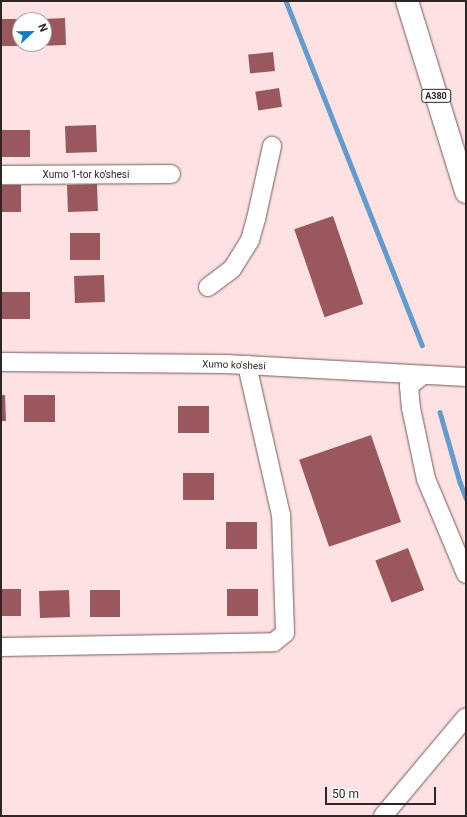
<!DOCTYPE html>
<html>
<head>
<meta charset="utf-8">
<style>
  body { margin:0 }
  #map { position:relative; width:467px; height:817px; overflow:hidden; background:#fee1e2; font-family:Roboto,sans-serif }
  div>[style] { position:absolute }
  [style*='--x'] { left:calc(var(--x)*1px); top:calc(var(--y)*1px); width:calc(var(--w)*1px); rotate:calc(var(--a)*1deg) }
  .stream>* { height:4.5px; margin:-2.25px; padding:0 2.25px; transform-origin:2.25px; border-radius:2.25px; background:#669bc9 }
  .building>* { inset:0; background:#9a575d; transform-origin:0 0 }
  .roads { filter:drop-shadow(0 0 1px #745b5d) drop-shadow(0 0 1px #745b5d) }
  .minor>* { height:18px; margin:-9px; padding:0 9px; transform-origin:9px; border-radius:9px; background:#fff }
  .highway>* { height:22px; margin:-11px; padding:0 11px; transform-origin:11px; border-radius:11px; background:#fff }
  span { translate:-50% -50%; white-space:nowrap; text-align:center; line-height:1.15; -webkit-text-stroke:4px #fff; paint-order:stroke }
  .shield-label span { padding:1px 3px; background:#fff; border:1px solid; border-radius:3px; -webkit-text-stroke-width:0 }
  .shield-label { font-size:9px; color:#2f2525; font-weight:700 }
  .street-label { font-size:10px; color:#2f2525 }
  .frame { position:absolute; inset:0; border:2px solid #2f2525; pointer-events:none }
  .north { position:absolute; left:12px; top:12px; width:40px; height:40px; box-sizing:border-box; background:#fff; border:1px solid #aca8a8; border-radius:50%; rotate:68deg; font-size:11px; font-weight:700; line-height:16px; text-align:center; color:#2f2525 }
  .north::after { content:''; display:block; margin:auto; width:14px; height:18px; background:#0c7cc6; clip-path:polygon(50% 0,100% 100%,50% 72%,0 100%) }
  .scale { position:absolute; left:325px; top:787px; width:111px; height:18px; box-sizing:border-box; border:2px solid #2f2525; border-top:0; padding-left:5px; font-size:12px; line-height:14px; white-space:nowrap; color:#2f2525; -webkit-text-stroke:3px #fff; paint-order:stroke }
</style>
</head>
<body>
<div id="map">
  <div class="stream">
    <i style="--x:286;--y:1;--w:370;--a:68.4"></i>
    <i style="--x:440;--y:412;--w:73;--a:74.1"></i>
    <i style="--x:460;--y:482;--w:17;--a:69"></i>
  </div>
  <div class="building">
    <i style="clip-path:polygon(65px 18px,66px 45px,36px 46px,36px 44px,44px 44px,44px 19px)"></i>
    <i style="clip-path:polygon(1px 19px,20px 19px,20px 44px,22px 46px,1px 46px)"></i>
    <i style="left:273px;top:52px;width:19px;height:25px;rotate:84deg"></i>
    <i style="left:279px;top:88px;width:19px;height:24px;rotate:81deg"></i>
    <i style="left:96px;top:125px;width:27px;height:31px;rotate:88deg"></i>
    <i style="left:1px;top:130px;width:29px;height:27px"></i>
    <i style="left:97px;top:184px;width:27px;height:30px;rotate:88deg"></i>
    <i style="left:21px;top:185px;width:27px;height:20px;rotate:90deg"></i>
    <i style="left:333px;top:216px;width:93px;height:41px;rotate:71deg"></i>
    <i style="left:70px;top:233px;width:30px;height:27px"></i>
    <i style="left:104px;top:275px;width:27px;height:30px;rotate:88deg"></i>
    <i style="left:1px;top:292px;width:29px;height:27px"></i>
    <i style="clip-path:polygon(1px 395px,5px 395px,6px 421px,1px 421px)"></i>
    <i style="left:24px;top:395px;width:31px;height:27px"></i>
    <i style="left:209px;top:406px;width:27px;height:31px;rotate:90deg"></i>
    <i style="left:371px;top:435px;width:92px;height:76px;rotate:71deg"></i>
    <i style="left:183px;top:473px;width:31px;height:27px"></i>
    <i style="left:226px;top:522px;width:31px;height:27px"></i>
    <i style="left:408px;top:548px;width:45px;height:35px;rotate:69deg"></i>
    <i style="left:1px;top:589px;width:20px;height:27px"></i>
    <i style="left:227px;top:589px;width:31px;height:27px"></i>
    <i style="left:69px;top:590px;width:27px;height:30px;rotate:88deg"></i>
    <i style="left:90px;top:590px;width:30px;height:27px"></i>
  </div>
  <div class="roads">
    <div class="minor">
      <i style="--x:1;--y:175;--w:170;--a:-0.3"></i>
      <i style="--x:208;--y:287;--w:30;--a:-37"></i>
      <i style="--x:232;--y:269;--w:34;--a:-58"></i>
      <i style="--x:250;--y:240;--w:22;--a:-74"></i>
      <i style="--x:256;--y:219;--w:75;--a:-77.6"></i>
      <i style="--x:1;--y:362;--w:225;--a:0.5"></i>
      <i style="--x:226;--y:364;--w:240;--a:3.1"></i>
      <i style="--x:423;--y:375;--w:18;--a:142"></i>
      <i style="--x:409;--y:386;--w:22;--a:85"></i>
      <i style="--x:411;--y:408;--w:73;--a:78.1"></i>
      <i style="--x:426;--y:479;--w:103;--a:67.2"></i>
      <i style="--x:1;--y:647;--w:273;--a:-1"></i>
      <i style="--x:274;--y:642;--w:14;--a:-39"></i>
      <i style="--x:285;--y:633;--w:118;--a:-91.9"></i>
      <i style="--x:281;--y:515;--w:154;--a:-102.8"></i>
      <i style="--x:383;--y:816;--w:129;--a:-50"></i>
    </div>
    <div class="highway">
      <i style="--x:407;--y:1;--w:200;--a:72.8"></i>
    </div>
  </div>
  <div class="shield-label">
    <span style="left:436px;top:96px">A380</span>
  </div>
  <div class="street-label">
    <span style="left:86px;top:175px">Xumo 1-tor ko'shesi</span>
    <span style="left:234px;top:365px;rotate:2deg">Xumo ko'shesi</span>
  </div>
  <div class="frame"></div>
  <div class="north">N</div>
  <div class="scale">50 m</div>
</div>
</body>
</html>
